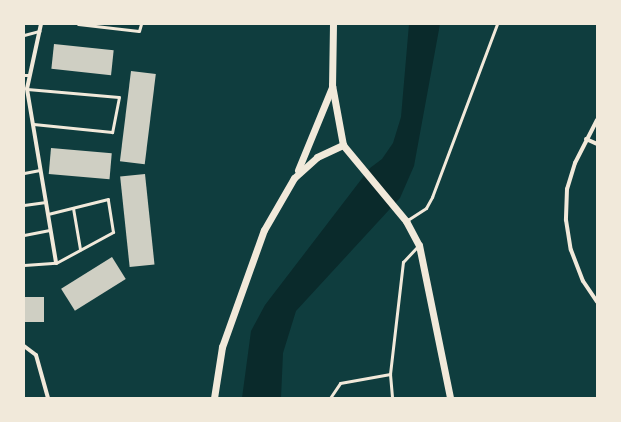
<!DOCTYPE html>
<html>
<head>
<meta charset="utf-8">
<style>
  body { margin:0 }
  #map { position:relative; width:621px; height:422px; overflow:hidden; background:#0f3d3e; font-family:"Golos Text",sans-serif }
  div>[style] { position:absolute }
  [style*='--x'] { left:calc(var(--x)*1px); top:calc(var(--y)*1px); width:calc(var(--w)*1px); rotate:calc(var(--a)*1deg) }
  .water>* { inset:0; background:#0a2a2b }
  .building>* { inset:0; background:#cfcfc3; transform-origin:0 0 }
  .service>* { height:3px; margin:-1.5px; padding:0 1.5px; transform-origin:1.5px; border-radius:1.5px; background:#f1e9da }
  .minor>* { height:4px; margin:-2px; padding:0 2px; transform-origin:2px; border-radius:2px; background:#f1e9da }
  .tertiary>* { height:7px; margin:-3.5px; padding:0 3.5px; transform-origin:3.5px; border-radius:3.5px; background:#f1e9da }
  span { translate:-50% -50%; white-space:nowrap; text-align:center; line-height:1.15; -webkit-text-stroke:3px #f1e9da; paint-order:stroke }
  .frame { position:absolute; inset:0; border:25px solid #f1e9da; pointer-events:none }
</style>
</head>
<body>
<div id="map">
  <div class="water">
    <i style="clip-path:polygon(409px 24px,440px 24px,414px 166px,400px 198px,296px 311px,283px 353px,281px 398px,242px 398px,251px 331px,265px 305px,370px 168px,382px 159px,393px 143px,401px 117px)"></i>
  </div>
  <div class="building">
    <i style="left:54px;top:44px;width:60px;height:25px;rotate:6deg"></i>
    <i style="left:131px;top:71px;width:25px;height:91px;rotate:7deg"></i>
    <i style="left:51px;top:148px;width:61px;height:26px;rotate:5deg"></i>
    <i style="left:145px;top:174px;width:91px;height:25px;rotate:84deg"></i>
    <i style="left:112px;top:257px;width:26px;height:60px;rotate:58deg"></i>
    <i style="left:24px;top:297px;width:20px;height:25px"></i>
  </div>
  <div class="service">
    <i style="--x:78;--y:24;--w:61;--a:6.5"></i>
    <i style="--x:139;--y:31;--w:7;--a:-74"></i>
    <i style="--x:24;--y:35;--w:16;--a:-15"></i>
    <i style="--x:24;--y:75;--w:5;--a:0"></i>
    <i style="--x:27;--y:89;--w:92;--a:5"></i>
    <i style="--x:119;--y:97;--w:36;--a:101"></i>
    <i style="--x:112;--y:132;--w:79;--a:-174.2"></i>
    <i style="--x:24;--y:173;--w:16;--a:-11"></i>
    <i style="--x:24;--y:205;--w:22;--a:-8"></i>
    <i style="--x:73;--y:208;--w:42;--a:80.3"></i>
    <i style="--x:406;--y:221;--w:24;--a:-33"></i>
    <i style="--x:426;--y:208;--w:13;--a:-61"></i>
    <i style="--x:432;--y:197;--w:185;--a:-69.4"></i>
    <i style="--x:24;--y:235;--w:26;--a:-11"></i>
    <i style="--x:24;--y:265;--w:32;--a:-4"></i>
    <i style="--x:56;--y:263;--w:65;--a:-28.5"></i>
    <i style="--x:113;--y:232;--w:33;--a:-99"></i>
    <i style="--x:108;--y:199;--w:62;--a:166"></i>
    <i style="--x:390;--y:374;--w:24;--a:85"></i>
    <i style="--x:330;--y:398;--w:18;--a:-56"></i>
    <i style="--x:340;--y:383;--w:51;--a:-10.2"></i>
    <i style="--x:390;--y:374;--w:113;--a:-83.4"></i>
    <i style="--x:403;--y:262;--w:23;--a:-47"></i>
  </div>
  <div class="minor">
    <i style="--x:41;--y:24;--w:66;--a:102.2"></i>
    <i style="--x:27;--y:89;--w:176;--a:80.5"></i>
    <i style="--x:597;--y:120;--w:48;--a:117.1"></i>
    <i style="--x:575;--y:163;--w:27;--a:107"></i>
    <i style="--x:567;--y:189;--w:31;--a:92"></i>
    <i style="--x:566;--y:220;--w:30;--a:81"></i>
    <i style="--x:571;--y:250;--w:33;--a:69"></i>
    <i style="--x:583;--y:281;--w:25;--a:56"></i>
    <i style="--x:586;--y:139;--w:12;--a:24"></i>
    <i style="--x:24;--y:346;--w:15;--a:37"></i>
    <i style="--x:36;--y:355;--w:45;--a:74.4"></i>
  </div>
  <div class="tertiary">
    <i style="--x:333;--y:24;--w:61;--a:90.9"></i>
    <i style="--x:332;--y:85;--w:61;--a:79.6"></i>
    <i style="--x:343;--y:145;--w:99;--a:50.3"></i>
    <i style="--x:406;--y:221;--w:27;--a:62"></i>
    <i style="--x:419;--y:245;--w:156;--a:78.5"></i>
    <i style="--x:298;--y:170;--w:90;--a:-67.7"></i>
    <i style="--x:214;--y:398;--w:52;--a:-81.1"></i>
    <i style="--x:222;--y:347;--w:124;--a:-70.3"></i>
    <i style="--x:264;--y:230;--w:60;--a:-60"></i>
    <i style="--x:294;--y:178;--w:31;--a:-42"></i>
    <i style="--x:317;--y:157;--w:29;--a:-25"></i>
  </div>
  <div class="frame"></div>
</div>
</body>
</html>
